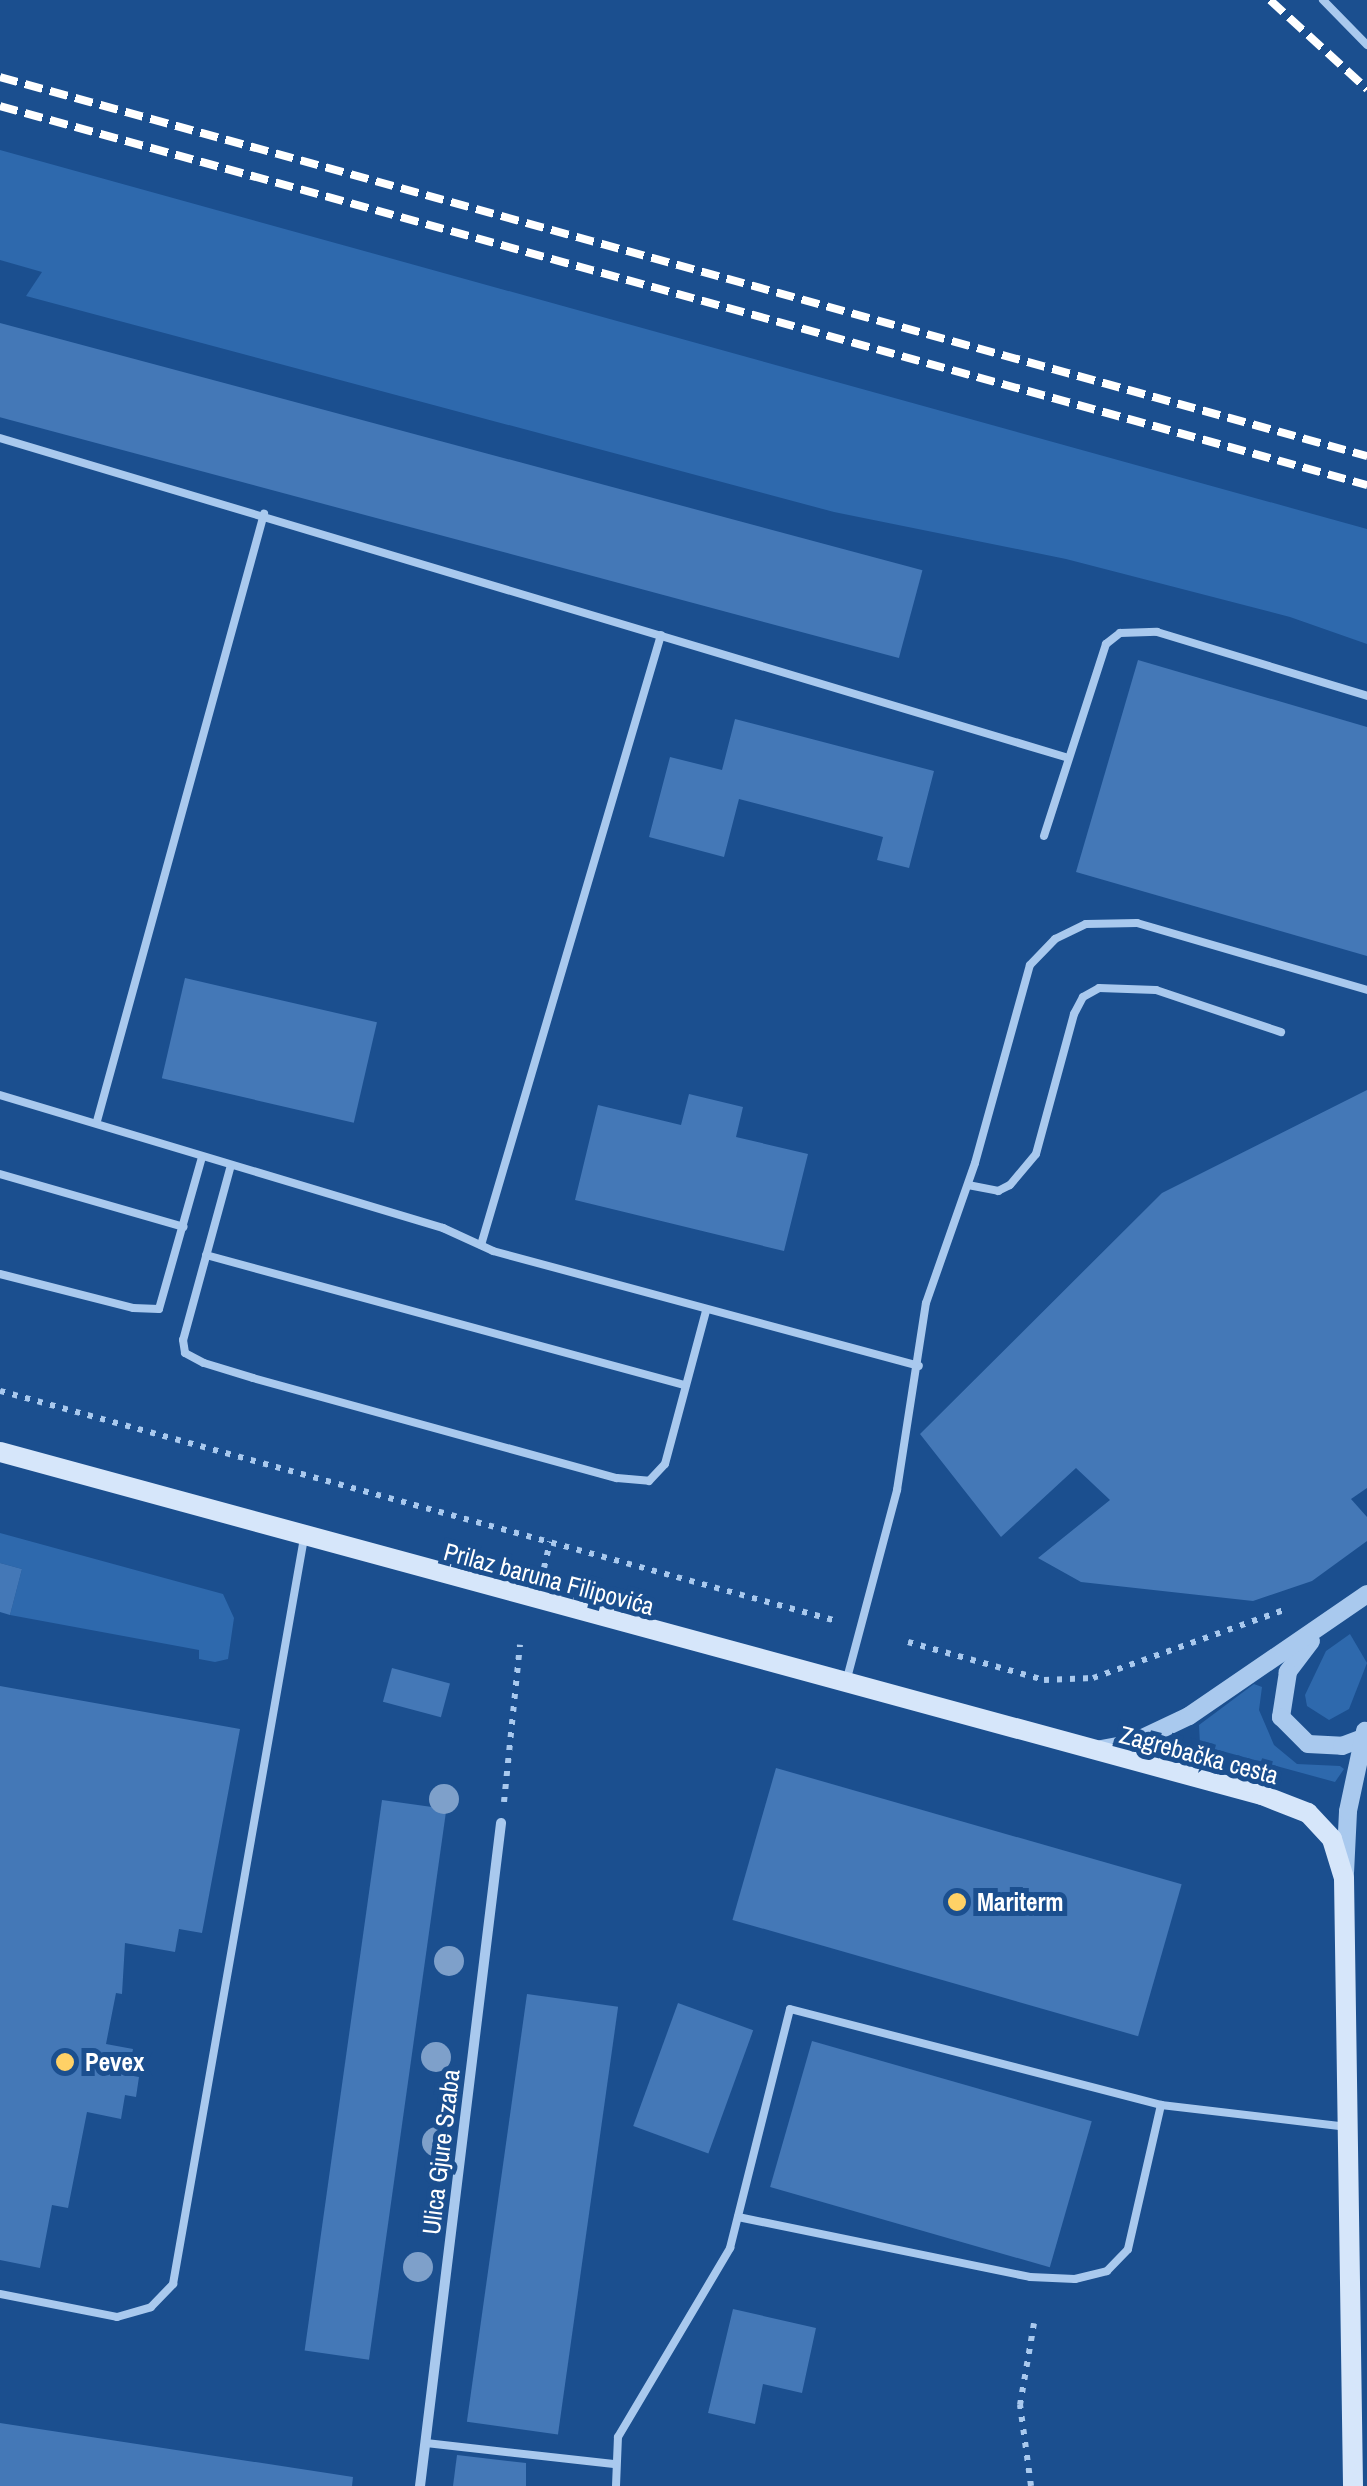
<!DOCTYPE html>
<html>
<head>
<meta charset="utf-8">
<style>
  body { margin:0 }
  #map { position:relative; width:1367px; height:2486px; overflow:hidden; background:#1b4f8f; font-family:"Archivo Narrow",sans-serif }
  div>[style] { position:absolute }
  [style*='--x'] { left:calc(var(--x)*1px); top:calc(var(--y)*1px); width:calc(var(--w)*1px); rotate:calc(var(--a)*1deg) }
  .green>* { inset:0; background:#2e69ad }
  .building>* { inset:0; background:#4478b7; transform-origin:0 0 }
  .path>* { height:6px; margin-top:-3px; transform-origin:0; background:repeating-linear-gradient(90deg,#a9c9ee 0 5px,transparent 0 13px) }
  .service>* { height:8px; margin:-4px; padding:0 4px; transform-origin:4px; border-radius:4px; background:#a9c9ee }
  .minor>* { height:10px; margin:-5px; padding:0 5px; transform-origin:5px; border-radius:5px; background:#a9c9ee }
  .tertiary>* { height:18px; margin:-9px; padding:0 9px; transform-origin:9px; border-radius:9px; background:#a9c9ee }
  .secondary>* { height:20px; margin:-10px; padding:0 10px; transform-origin:10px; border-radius:10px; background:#d6e6fa }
  .rail>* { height:8px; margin-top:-4px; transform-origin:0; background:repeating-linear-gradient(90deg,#fff 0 18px,transparent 0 26px) }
  .trees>* { width:30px; height:30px; margin:-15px; border-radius:50%; background:#7ea0ca }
  .dots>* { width:28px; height:28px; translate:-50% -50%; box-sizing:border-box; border:5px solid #1b4f8f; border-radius:50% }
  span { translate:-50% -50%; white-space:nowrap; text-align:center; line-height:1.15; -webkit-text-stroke:10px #1b4f8f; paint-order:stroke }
  .street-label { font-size:25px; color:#fff }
  .poi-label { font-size:25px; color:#fff; font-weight:700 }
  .left { translate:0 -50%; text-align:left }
</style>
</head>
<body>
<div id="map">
  <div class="green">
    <i style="clip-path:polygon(0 150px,1367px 529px,1367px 644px,1290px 617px,1066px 559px,834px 512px,26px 296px,42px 272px,0 260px)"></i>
    <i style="clip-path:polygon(0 1533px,223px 1594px,234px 1618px,228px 1659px,215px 1662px,199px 1659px,199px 1650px,10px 1615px,22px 1569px,0 1563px)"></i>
    <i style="clip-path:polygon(1350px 1634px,1367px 1663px,1349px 1709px,1329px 1720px,1307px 1706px,1305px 1695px,1326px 1651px)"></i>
    <i style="clip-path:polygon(1254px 1684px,1262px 1687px,1259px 1710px,1274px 1745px,1297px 1764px,1340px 1766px,1344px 1769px,1335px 1782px,1200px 1745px,1199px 1725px)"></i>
  </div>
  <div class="building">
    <i style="left:0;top:323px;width:955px;height:91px;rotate:15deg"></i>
    <i style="clip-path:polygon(1138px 660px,1367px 727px,1367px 956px,1076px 872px)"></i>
    <i style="clip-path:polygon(735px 719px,934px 771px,909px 868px,877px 860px,883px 837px,739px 799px,724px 857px,649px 837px,670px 757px,722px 770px)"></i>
    <i style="left:185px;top:978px;width:197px;height:103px;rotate:13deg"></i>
    <i style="clip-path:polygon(1367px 1090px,1367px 1488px,1351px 1499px,1367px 1517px,1367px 1541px,1312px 1581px,1253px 1601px,1081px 1582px,1038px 1558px,1110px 1500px,1076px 1468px,1001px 1537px,920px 1434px,1162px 1193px)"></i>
    <i style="clip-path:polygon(689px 1094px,743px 1107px,736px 1137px,808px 1154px,784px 1251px,575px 1200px,598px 1105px,681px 1125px)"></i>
    <i style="clip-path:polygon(0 1563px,22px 1569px,10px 1615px,0 1612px)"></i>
    <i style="left:392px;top:1668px;width:60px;height:35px;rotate:15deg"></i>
    <i style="clip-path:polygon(0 1686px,240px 1729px,202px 1933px,179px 1929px,175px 1952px,125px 1943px,122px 1994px,116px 1993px,106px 2044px,133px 2049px,128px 2075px,139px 2077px,136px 2097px,125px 2095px,121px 2119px,87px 2112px,68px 2208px,52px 2205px,40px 2268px,0 2260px)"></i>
    <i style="left:776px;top:1768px;width:422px;height:158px;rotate:16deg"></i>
    <i style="left:382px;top:1800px;width:65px;height:556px;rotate:8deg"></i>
    <i style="left:527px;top:1994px;width:92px;height:432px;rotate:8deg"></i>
    <i style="left:678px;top:2003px;width:80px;height:131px;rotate:20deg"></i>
    <i style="left:812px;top:2041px;width:291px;height:152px;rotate:16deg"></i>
    <i style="clip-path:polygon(733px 2309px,816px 2328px,802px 2393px,763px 2384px,755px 2424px,708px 2413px)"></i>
    <i style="clip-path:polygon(0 2423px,353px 2477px,352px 2486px,0 2486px)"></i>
    <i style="clip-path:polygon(457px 2455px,526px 2463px,526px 2486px,453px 2486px)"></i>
  </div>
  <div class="path">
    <i style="--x:0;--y:1391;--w:864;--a:15.37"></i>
    <i style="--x:544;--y:1568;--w:27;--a:-77"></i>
    <i style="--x:908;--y:1642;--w:141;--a:15.6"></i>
    <i style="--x:1044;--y:1680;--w:49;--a:-2.3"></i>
    <i style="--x:1093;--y:1678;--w:206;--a:-19.6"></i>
    <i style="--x:504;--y:1802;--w:158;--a:-84.2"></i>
    <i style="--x:1031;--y:2486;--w:82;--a:-97.7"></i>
    <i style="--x:1020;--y:2405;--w:83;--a:-80.3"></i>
  </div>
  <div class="service">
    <i style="--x:1323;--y:0;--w:63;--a:45.6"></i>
    <i style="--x:0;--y:438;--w:1112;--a:16.67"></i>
    <i style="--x:1044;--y:836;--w:202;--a:-72.1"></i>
    <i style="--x:1106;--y:644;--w:18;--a:-38"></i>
    <i style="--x:1120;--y:633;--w:37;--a:-2"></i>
    <i style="--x:1157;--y:632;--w:220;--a:16.9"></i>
    <i style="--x:0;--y:1095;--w:463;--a:16.7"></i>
    <i style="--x:443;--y:1228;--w:55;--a:24.7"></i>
    <i style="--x:493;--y:1251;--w:441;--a:15.1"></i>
    <i style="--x:97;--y:1121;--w:630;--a:-74.62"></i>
    <i style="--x:231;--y:1165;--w:181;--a:105.3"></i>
    <i style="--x:183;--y:1340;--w:13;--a:81"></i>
    <i style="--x:185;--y:1353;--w:21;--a:28"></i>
    <i style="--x:204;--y:1363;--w:51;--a:17"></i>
    <i style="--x:253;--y:1378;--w:377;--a:15.4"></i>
    <i style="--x:617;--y:1478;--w:32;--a:5"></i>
    <i style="--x:649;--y:1481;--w:23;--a:-47"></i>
    <i style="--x:665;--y:1464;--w:158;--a:-75"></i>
    <i style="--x:0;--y:1174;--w:191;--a:16.1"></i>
    <i style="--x:968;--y:1185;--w:31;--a:11"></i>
    <i style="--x:998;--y:1191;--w:13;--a:-27"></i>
    <i style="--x:1010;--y:1185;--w:40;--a:-50"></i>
    <i style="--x:1036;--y:1154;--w:145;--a:-74.8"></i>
    <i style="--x:1074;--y:1014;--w:19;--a:-62"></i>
    <i style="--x:1083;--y:997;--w:18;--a:-29"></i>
    <i style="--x:1099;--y:988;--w:57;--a:2"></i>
    <i style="--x:1156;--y:990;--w:132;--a:18.6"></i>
    <i style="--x:481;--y:1245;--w:636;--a:-73.56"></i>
    <i style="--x:206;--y:1255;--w:497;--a:15.2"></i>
    <i style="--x:0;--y:1274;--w:137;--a:14.3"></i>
    <i style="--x:133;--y:1308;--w:26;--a:2"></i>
    <i style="--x:159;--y:1309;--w:158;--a:-74.2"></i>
    <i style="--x:846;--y:1682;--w:199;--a:-75.1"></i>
    <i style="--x:897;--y:1490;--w:189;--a:-81.2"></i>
    <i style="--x:926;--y:1303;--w:148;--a:-70.7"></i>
    <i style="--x:975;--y:1163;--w:205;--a:-74.5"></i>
    <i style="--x:1030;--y:965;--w:36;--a:-46"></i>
    <i style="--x:1055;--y:939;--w:34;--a:-26"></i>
    <i style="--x:1086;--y:924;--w:51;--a:-1.1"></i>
    <i style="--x:1137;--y:923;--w:240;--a:16.2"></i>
    <i style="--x:738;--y:2217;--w:298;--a:11.6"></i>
    <i style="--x:1030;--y:2277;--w:45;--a:2.5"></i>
    <i style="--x:1075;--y:2279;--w:33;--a:-14"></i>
    <i style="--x:1107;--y:2271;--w:30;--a:-46"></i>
    <i style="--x:1128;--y:2249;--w:148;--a:-77.1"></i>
    <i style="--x:0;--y:2294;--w:119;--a:11.1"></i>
    <i style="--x:117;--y:2317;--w:35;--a:-16"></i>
    <i style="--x:151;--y:2307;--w:32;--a:-46"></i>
    <i style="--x:173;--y:2284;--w:757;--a:-80.04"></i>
    <i style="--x:426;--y:2443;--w:189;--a:6.4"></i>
    <i style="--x:616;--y:2486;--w:49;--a:-87.7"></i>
    <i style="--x:618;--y:2437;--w:220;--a:-59.3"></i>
    <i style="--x:730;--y:2248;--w:246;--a:-75.9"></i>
    <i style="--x:790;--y:2009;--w:383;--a:14.5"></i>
    <i style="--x:1161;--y:2105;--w:188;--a:6.7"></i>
  </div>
  <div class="minor">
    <i style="--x:420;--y:2486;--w:668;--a:-83.03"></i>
  </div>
  <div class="tertiary">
    <i style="--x:1311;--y:1641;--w:39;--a:127"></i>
    <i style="--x:1288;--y:1672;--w:46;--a:98.8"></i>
    <i style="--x:1281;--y:1717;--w:38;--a:45"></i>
    <i style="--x:1308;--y:1744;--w:34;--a:3"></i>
    <i style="--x:1342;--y:1746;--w:22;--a:-21"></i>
    <i style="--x:1101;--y:1749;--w:29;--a:-10"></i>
    <i style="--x:1130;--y:1744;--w:65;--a:-25.4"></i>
    <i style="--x:1189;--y:1716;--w:216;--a:-34.4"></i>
    <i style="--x:1345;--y:1873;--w:62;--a:-87.2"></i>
    <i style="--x:1348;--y:1811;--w:82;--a:-78"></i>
  </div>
  <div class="secondary">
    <i style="--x:0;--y:1452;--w:1308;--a:15.21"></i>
    <i style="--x:1262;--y:1795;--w:49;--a:21.4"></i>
    <i style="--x:1308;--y:1813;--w:35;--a:47"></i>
    <i style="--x:1332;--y:1839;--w:41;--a:72.9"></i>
    <i style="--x:1344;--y:1878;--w:608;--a:89.15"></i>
  </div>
  <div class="rail">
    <i style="--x:1270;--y:0;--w:132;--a:42.5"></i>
    <i style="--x:0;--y:77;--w:1419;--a:15.5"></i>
    <i style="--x:0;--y:106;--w:1419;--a:15.5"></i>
  </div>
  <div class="trees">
    <i style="left:444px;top:1799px"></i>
    <i style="left:449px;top:1961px"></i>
    <i style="left:436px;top:2057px"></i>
    <i style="left:437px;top:2142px"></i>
    <i style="left:418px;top:2267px"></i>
  </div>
  <div class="dots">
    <i style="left:957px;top:1902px;background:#ffd166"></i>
    <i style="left:65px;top:2062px;background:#ffd166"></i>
  </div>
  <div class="street-label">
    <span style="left:549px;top:1579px;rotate:15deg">Prilaz baruna Filipovića</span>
    <span style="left:1199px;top:1755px;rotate:15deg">Zagrebačka cesta</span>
    <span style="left:441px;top:2152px;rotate:-83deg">Ulica Gjure Szaba</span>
  </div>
  <div class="poi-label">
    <span class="left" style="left:977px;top:1902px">Mariterm</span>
    <span class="left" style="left:85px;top:2062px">Pevex</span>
  </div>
</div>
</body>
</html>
